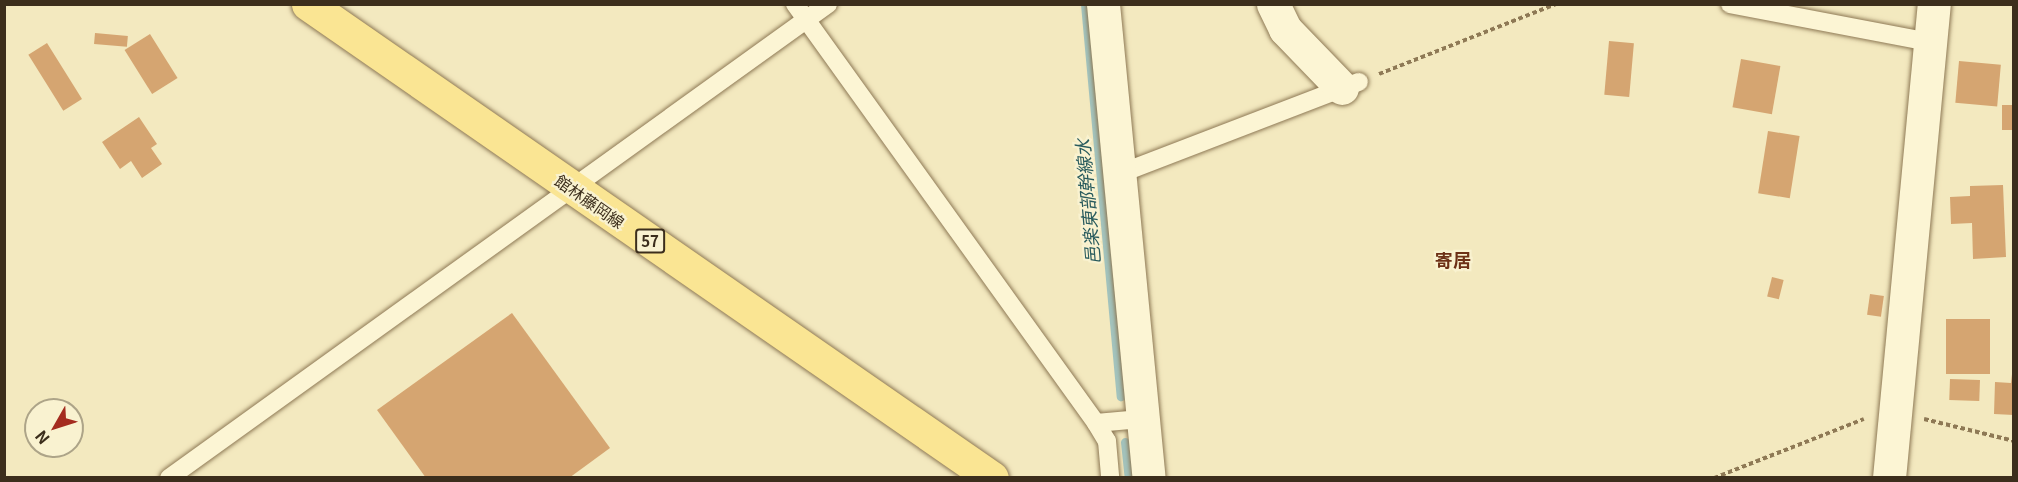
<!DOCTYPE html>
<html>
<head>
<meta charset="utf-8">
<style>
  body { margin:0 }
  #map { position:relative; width:2018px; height:482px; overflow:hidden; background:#f3e9bf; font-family:Georgia,"Noto Sans JP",serif }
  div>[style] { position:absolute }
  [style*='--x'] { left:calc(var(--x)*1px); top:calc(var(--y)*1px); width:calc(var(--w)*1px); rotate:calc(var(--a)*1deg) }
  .stream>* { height:9px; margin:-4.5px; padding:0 4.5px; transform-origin:4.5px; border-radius:4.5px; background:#a3c4be }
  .building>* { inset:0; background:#d5a571; transform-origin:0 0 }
  .path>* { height:4px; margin-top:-2px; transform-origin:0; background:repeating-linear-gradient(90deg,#8e7955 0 4.5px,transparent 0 7.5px) }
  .roads { filter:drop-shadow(0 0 2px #8e7955) drop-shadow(0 0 2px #8e7955) }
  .lane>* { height:18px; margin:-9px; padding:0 9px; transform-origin:9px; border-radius:9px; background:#fcf5d4 }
  .street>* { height:33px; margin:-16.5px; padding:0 16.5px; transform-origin:16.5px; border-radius:16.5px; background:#fcf5d4 }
  .primary>* { height:33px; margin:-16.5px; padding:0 16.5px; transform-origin:16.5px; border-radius:16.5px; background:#fae593 }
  span { translate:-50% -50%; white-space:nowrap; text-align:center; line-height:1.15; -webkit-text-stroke:4.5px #f9f2d0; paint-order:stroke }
  .shield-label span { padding:2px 4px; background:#f9f2d0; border:2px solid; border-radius:4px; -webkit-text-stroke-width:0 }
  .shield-label { font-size:15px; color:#3c2e1c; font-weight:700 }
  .street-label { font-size:16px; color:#3c2e1c }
  .water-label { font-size:18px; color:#295b5d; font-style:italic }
  .neighbourhood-label { font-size:18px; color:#6d3116; font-weight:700 }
  .frame { position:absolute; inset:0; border:6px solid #3c2e1c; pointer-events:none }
  .north { position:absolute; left:24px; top:398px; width:60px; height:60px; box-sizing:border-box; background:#f9f2d0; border:2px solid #ada488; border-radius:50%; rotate:231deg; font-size:16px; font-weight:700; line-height:24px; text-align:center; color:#3c2e1c }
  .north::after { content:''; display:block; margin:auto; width:21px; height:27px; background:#a42c1f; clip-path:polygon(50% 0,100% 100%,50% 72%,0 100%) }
</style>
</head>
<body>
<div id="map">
  <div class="stream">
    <i style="--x:1085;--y:4;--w:394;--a:84.8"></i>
    <i style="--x:1125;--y:442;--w:36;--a:84"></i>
  </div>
  <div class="building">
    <i style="left:95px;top:33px;width:33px;height:11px;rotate:5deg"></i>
    <i style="left:150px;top:34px;width:52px;height:30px;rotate:58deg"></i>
    <i style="left:1609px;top:41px;width:25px;height:54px;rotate:5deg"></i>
    <i style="left:47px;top:43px;width:66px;height:22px;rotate:58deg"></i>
    <i style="left:1741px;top:59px;width:40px;height:49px;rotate:10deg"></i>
    <i style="left:1959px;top:61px;width:42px;height:42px;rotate:5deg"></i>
    <i style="left:2002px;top:105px;width:12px;height:25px"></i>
    <i style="clip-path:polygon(139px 117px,157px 144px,151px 148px,162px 164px,142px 178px,131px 161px,120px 169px,102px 142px)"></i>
    <i style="left:1768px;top:131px;width:32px;height:63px;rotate:9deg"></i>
    <i style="clip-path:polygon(2003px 185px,2006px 257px,1973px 259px,1972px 223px,1951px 224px,1950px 197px,1970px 196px,1970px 186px)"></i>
    <i style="left:1772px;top:277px;width:12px;height:20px;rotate:14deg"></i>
    <i style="left:1870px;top:294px;width:14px;height:21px;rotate:8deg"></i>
    <i style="clip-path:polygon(512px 313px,610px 448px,569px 478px,426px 478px,377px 410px)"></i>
    <i style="left:1946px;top:319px;width:44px;height:55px"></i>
    <i style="clip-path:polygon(2012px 374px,2014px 415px,1994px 414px,1995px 382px,2011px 383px)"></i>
    <i style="left:1950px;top:379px;width:30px;height:21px;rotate:2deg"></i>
  </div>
  <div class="path">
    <i style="--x:1379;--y:74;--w:190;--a:-21.6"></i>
    <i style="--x:1924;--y:419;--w:93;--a:13.7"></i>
    <i style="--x:1714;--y:478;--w:161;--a:-21.5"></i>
  </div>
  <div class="roads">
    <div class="lane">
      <i style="--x:795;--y:4;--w:516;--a:54.31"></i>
      <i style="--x:1096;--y:423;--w:21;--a:59"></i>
      <i style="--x:1107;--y:441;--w:37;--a:85"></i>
      <i style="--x:1730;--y:4;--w:204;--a:10.8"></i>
      <i style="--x:1119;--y:174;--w:257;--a:-21"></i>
      <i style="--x:1096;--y:423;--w:45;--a:-5.1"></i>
      <i style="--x:169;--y:478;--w:812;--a:-35.73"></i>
    </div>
    <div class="street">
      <i style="--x:1103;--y:4;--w:476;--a:84.5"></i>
      <i style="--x:1273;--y:4;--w:28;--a:64"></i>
      <i style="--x:1285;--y:29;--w:82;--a:46"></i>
      <i style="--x:1889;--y:478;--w:476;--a:-84.6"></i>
    </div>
    <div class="primary">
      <i style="--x:308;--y:4;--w:832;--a:34.72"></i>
    </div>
  </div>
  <div class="shield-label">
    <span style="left:650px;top:241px">57</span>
  </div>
  <div class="street-label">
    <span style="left:590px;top:201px;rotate:35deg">館林藤岡線</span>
  </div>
  <div class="water-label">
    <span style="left:1087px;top:202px;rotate:-95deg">邑楽東部幹線水</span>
  </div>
  <div class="neighbourhood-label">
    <span style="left:1453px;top:259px">寄居</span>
  </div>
  <div class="frame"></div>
  <div class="north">N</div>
</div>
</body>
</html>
